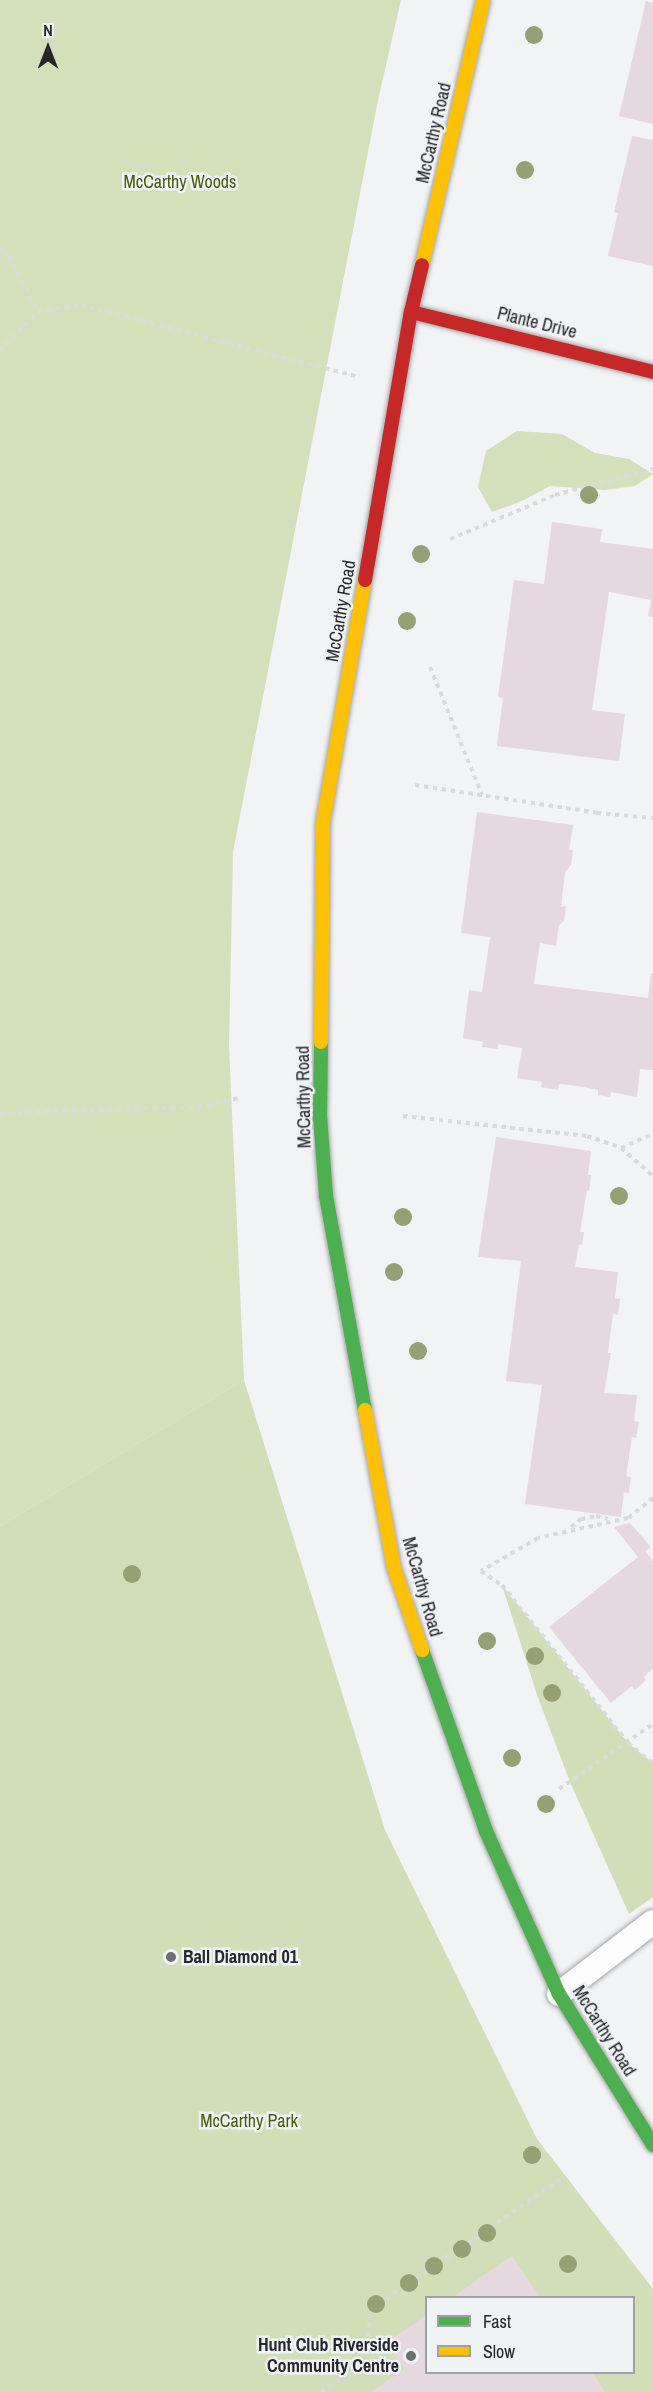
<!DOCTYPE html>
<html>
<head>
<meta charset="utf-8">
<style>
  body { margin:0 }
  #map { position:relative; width:653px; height:2392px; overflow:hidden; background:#f1f3f5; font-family:"Archivo Narrow",sans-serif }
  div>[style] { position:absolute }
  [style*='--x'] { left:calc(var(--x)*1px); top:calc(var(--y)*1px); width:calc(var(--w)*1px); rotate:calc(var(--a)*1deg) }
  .green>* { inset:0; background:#d1deb8 }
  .forest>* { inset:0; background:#d3e0b9 }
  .building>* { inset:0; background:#e5d8df }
  .path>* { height:4px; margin-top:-2px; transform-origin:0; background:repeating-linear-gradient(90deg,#d9dadb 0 4.5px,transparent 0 9px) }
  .roads { filter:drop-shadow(0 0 2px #a5a6a7) drop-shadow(0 0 2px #a5a6a7) }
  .lane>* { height:24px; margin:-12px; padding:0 12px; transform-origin:12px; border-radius:12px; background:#fdfdfe }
  .fast>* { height:14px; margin:-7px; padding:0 7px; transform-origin:7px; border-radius:7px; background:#4caf50 }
  .slow>* { height:14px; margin:-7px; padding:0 7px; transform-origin:7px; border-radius:7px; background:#ffc107 }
  .jam>* { height:14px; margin:-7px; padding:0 7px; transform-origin:7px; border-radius:7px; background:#c62828 }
  .trees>* { width:18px; height:18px; margin:-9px; border-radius:50%; background:#95a075 }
  .dots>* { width:16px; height:16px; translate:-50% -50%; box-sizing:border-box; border:3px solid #f0f3f6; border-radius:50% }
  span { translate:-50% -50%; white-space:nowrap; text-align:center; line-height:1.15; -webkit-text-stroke:5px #f0f3f6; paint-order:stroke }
  .street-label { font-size:18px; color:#262728 }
  .park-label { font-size:18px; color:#4a5c0c }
  .poi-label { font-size:18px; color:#262728; font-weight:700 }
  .left { translate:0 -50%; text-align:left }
  .right { translate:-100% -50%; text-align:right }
  .legend { position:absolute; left:425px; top:2296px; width:210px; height:78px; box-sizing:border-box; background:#f0f3f6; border:2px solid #9fa1a4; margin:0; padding:8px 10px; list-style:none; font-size:18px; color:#262728 }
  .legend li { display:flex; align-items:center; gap:12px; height:30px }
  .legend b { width:30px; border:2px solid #9fa1a4 }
  .north { position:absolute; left:18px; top:18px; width:60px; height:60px; -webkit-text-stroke:4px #f0f3f6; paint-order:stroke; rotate:0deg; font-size:16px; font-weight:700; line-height:24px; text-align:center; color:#262728 }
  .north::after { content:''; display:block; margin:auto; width:21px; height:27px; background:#262728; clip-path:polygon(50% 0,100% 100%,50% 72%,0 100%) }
</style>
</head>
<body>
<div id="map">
  <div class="green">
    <i style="clip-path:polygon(evenodd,244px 1380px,385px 1830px,537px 2139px,653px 2289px,653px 2392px,0 2392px,0 1526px,244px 1380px,426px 2298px,634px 2298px,634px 2372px,426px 2372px,426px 2298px)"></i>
    <i style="clip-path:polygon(502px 1585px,628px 1743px,653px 1763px,653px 1897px,629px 1914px,570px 1782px,537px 1695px)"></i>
  </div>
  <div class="forest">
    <i style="clip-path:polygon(0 0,401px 0,378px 100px,233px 852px,229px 1046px,244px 1380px,0 1526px)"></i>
    <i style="clip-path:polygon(517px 431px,562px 434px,595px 453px,629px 459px,653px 474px,635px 486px,605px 490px,550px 486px,522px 501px,492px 512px,478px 487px,486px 451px)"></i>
  </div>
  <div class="building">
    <i style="clip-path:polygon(646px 1px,653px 3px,653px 124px,619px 116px)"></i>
    <i style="clip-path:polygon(632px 136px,653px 140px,653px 266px,608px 256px,618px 213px,614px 212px)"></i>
    <i style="clip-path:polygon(552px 522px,602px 529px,600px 542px,653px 549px,653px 617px,648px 616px,651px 600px,609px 592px,592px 710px,625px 714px,619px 761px,497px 746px,503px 698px,498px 697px,514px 580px,544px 584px)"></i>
    <i style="clip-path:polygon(477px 812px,573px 825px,569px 850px,573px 850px,571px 865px,565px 872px,561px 907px,566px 906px,564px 921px,559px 925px,556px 946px,540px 943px,534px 984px,648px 998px,651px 973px,653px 974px,653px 1070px,640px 1069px,637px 1097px,611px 1092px,610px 1097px,598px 1095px,598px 1090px,578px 1086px,559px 1084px,558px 1090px,541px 1087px,542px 1082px,517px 1078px,522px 1048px,498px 1044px,498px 1049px,482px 1047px,483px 1042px,463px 1038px,469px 990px,482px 992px,490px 937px,461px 933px)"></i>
    <i style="clip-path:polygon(496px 1137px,591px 1151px,588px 1175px,591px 1175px,589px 1191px,587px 1190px,580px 1232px,584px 1232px,582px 1245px,579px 1244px,575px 1267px,618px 1272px,615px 1298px,620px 1299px,618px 1315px,613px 1314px,608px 1353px,611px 1353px,604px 1393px,637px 1395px,634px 1421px,639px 1422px,636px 1438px,632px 1437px,626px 1476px,631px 1477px,629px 1493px,624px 1492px,621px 1517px,525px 1504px,542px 1385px,506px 1381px,521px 1261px,478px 1257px)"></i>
    <i style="clip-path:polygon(630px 1523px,651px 1547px,645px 1551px,653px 1561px,653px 1668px,644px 1677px,646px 1680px,635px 1690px,632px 1686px,611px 1703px,549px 1627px,638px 1557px,614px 1527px)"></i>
    <i style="clip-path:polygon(512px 2256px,541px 2298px,452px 2298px,498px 2265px)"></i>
    <i style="clip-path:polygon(426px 2315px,426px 2372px,592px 2372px,605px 2392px,371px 2392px,404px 2369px,386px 2343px)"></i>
  </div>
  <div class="path">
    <i style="--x:0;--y:248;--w:12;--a:42"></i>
    <i style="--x:9;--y:256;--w:62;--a:62.2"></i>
    <i style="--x:0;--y:351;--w:55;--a:-46.5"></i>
    <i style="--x:38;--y:311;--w:43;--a:-7.9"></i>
    <i style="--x:81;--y:305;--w:284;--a:14.5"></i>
    <i style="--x:450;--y:539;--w:114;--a:-22.7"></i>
    <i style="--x:555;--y:495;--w:101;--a:-14.9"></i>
    <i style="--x:430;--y:667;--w:138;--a:67.9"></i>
    <i style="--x:415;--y:785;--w:184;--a:8.7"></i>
    <i style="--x:597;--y:813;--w:56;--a:5.1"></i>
    <i style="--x:0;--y:1113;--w:198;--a:-1.7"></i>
    <i style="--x:198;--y:1107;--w:42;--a:-12.4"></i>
    <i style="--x:403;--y:1116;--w:185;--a:6.2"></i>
    <i style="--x:587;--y:1136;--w:36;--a:19"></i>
    <i style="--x:621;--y:1148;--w:35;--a:-24"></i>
    <i style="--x:621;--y:1148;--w:43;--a:41.2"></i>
    <i style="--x:653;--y:1498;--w:32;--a:141"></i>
    <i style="--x:628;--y:1518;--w:92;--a:167.5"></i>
    <i style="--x:538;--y:1538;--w:66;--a:149.9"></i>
    <i style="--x:481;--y:1571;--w:25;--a:34"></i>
    <i style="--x:502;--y:1585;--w:202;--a:51.4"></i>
    <i style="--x:628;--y:1743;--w:32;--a:39"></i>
    <i style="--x:571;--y:1527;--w:13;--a:-39"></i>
    <i style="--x:581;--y:1519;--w:15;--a:-11"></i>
    <i style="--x:596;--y:1516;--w:12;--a:14"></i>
    <i style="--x:559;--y:1789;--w:114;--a:-34.7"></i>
    <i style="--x:321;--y:2392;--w:52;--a:-34"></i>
    <i style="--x:364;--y:2363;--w:54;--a:-82.6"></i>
    <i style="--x:371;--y:2309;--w:235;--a:-34.4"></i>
  </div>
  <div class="roads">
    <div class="lane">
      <i style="--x:559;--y:1994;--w:118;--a:-37.5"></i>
    </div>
    <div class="fast">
      <i style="--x:321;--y:1042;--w:74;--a:90.8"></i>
      <i style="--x:320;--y:1116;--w:80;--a:85.7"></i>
      <i style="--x:326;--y:1196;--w:218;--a:79.7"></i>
      <i style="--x:422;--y:1650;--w:192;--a:70.5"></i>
      <i style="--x:486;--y:1831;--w:179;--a:65.9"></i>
      <i style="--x:559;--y:1994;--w:178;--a:58.1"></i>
    </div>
    <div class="slow">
      <i style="--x:422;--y:265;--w:272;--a:-77"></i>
      <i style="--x:321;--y:1042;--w:220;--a:-89.5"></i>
      <i style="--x:323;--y:822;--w:246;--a:-80.2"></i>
      <i style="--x:365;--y:1410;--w:161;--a:79.6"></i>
      <i style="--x:394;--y:1568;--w:87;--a:71.1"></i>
    </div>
    <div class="jam">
      <i style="--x:411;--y:312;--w:249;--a:13.9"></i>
      <i style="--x:365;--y:580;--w:272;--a:-80.3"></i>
      <i style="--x:411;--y:312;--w:48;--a:-76.8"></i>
    </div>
  </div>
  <div class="trees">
    <i style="left:534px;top:35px"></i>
    <i style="left:525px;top:170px"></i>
    <i style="left:589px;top:495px"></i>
    <i style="left:421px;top:554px"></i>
    <i style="left:407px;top:621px"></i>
    <i style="left:619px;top:1196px"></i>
    <i style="left:403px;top:1217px"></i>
    <i style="left:394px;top:1272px"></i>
    <i style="left:418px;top:1351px"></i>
    <i style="left:132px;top:1574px"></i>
    <i style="left:487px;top:1641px"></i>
    <i style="left:535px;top:1656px"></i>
    <i style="left:552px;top:1693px"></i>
    <i style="left:512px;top:1758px"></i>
    <i style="left:546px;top:1804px"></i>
    <i style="left:532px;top:2155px"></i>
    <i style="left:487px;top:2233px"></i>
    <i style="left:462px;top:2249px"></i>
    <i style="left:568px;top:2264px"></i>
    <i style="left:434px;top:2266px"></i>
    <i style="left:409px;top:2283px"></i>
    <i style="left:376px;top:2304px"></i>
  </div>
  <div class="dots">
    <i style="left:171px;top:1957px;background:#6d6e70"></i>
    <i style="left:411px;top:2356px;background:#6d6e70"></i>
  </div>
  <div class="street-label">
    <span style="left:434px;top:133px;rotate:-77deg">McCarthy Road</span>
    <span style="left:537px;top:323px;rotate:14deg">Plante Drive</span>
    <span style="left:341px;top:611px;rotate:-80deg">McCarthy Road</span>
    <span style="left:304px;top:1097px;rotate:-91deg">McCarthy Road</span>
    <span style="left:422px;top:1587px;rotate:74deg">McCarthy Road</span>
    <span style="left:604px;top:2031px;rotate:58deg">McCarthy Road</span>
  </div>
  <div class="park-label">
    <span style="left:180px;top:182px">McCarthy Woods</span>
    <span style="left:249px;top:2121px">McCarthy Park</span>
  </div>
  <div class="poi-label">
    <span class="left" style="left:183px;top:1957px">Ball Diamond 01</span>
    <span class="right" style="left:399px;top:2356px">Hunt Club Riverside<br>Community Centre</span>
  </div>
  <ul class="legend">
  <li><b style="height:8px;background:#4caf50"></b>Fast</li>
  <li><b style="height:8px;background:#ffc107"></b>Slow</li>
  </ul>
  <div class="north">N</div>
</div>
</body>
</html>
